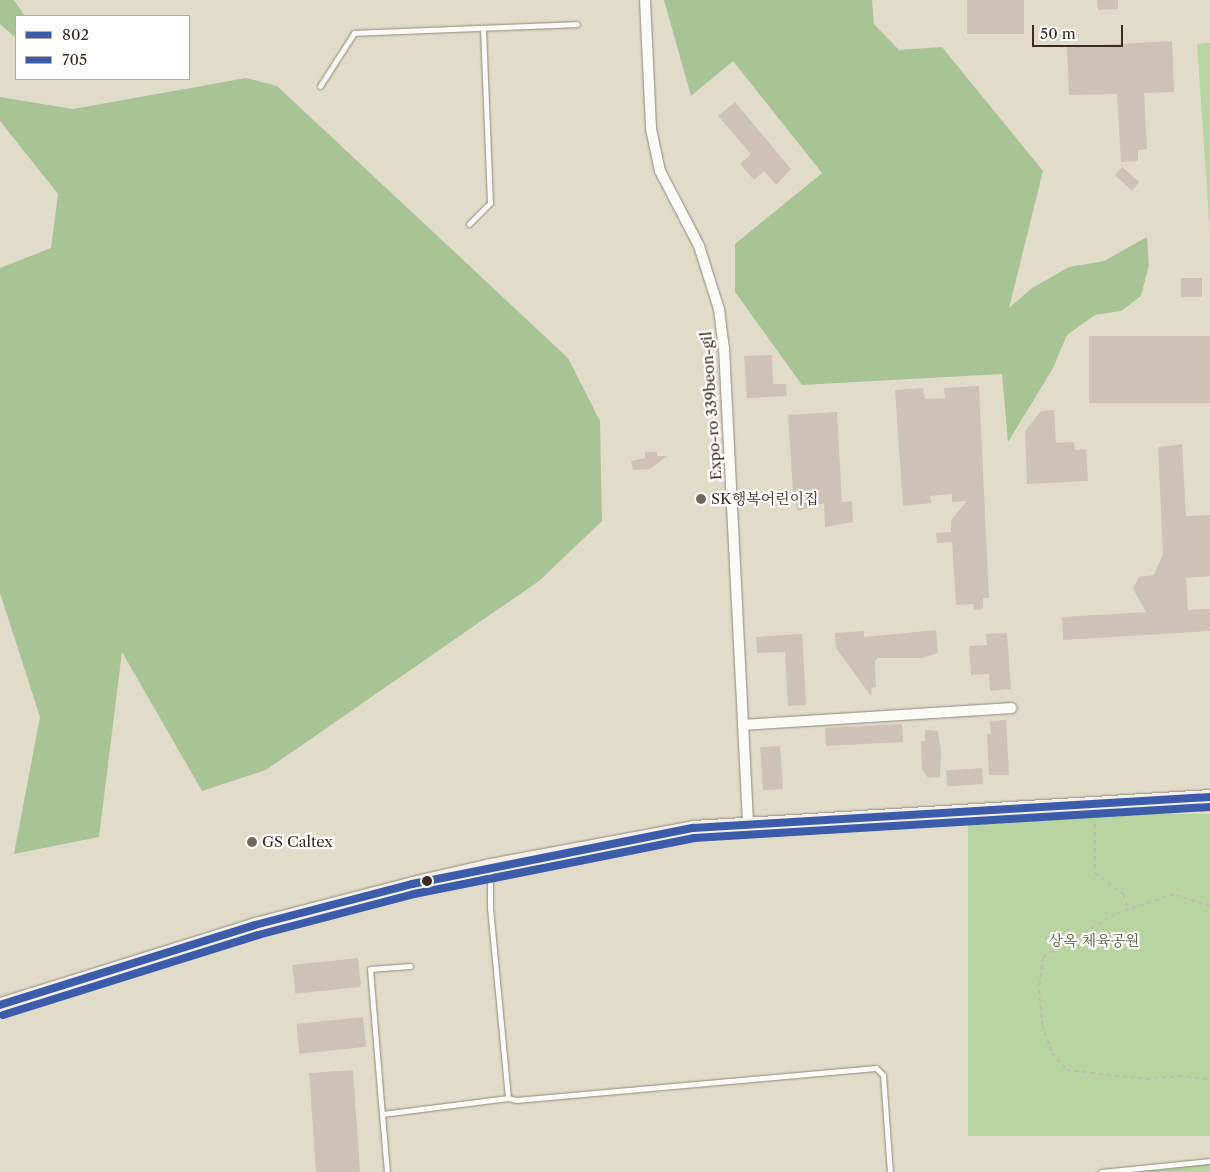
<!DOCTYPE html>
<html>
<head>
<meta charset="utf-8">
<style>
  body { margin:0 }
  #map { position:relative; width:1210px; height:1172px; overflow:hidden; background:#e1dcca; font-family:"Libre Caslon Text","Noto Serif KR",serif }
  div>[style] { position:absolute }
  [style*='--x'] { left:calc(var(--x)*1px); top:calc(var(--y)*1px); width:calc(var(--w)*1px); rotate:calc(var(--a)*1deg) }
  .green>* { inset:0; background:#b8d4a1; transform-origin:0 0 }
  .forest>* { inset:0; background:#a8c497 }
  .building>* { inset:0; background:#d0c1b6; transform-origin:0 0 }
  .path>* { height:2px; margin-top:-1px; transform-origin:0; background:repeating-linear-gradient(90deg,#bdbbb6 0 4px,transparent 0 8px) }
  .roads { filter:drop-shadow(0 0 1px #8e897e) drop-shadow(0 0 1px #8e897e) }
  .service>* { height:5px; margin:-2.5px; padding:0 2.5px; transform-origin:2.5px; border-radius:2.5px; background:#fafaf7 }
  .minor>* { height:10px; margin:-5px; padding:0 5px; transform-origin:5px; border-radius:5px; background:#fafaf7 }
  .secondary>* { height:15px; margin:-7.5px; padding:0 7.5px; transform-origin:7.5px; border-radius:7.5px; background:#f3f0e9 }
  .bus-1>* { height:8px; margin:-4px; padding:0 4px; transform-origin:4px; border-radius:4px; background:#3d5bab }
  .bus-2>* { height:8px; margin:-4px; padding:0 4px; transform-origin:4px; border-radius:4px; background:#3d5bab }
  .dots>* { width:14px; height:14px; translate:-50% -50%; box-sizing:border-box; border:2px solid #fff; border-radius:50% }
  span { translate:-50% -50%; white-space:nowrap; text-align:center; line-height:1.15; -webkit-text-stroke:4.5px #fff; paint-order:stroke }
  .street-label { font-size:15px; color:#3b2a1e }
  .poi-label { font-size:15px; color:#3b2a1e }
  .left { translate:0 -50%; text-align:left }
  .park-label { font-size:15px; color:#575b3b }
  .legend { position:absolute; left:15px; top:15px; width:175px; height:65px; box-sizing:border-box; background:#fff; border:1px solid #b1aaa5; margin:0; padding:6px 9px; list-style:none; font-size:15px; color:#3b2a1e }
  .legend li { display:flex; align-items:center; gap:10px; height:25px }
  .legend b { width:25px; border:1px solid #b1aaa5 }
  .scale { position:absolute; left:1032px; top:25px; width:91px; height:22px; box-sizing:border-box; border:2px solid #3b2a1e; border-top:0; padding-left:6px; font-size:15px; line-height:18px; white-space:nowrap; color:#3b2a1e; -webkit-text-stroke:4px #fff; paint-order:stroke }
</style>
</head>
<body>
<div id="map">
  <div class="green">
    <i style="clip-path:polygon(1210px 43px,1210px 232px,1197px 44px)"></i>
    <i style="left:1210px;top:814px;width:322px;height:242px;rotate:90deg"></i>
    <i style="clip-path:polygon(1210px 1160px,1210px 1172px,1092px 1172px)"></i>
  </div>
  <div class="forest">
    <i style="clip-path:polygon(0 0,14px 0,25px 16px,16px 16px,16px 38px,0 24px)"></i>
    <i style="clip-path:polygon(664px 0,872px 0,874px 24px,899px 50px,942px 47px,1043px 171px,1009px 308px,1032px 288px,1069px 267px,1104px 261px,1147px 237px,1149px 265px,1141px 296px,1121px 311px,1095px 315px,1067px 335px,1052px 370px,1008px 442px,1002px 374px,802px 385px,735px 292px,735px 244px,822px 173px,733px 61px,691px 96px)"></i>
    <i style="clip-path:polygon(246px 78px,277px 86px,568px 358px,600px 421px,602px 521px,539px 581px,266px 770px,202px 791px,122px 652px,99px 837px,14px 854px,40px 717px,0 593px,0 268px,51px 248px,58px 194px,0 121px,0 97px,73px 109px)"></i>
  </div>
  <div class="building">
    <i style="left:967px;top:0;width:57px;height:34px"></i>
    <i style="clip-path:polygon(1097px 0,1118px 0,1118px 9px,1098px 10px)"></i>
    <i style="clip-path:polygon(1172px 41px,1174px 92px,1144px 93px,1147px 149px,1138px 150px,1138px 161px,1121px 162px,1117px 94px,1069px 95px,1067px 47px)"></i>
    <i style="clip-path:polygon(735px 102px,791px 169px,776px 185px,764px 171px,754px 180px,740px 164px,751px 154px,718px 116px)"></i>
    <i style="left:1122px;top:167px;width:23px;height:11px;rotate:41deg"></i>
    <i style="left:1202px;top:278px;width:19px;height:21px;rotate:90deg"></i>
    <i style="left:1210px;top:336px;width:67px;height:121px;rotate:90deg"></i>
    <i style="clip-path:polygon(772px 355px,773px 384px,786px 384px,787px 396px,747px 398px,744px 356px)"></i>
    <i style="clip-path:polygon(979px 386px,989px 598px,983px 598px,983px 609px,974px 610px,973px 604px,956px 605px,952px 542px,937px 543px,936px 533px,951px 532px,951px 520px,967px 501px,952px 502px,952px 494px,930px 496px,931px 503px,903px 506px,895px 390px,923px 388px,925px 399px,945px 398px,944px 388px)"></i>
    <i style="clip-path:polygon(1054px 410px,1056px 443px,1074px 442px,1075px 450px,1086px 449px,1088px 481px,1027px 484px,1025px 431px,1041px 411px)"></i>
    <i style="clip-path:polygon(837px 412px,842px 502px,852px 501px,853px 522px,825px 527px,824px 503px,798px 511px,793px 493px,788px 415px)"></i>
    <i style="clip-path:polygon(1182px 444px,1186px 516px,1210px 515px,1210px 576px,1186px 578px,1188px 610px,1210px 609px,1210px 631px,1063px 640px,1062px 617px,1146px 612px,1133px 589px,1139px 577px,1154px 575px,1163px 554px,1158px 447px)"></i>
    <i style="clip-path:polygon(645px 452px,657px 452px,657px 456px,667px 456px,650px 469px,633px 470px,631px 461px,645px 458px)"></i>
    <i style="clip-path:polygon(936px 630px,938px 653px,922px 658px,878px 658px,875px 661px,876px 687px,872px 688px,871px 696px,836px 648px,835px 633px,864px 631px,864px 637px)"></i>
    <i style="clip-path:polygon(1007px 633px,1011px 689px,990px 691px,989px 674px,971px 675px,969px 646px,987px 645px,986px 634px)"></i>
    <i style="clip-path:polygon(802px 634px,806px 705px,788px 706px,785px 652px,757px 653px,756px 637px)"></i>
    <i style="clip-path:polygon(1006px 720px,1009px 775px,989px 775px,987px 734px,991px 734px,990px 721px)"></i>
    <i style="left:902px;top:724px;width:18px;height:77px;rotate:87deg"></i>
    <i style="clip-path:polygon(925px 730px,938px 731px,941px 751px,940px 777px,928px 778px,922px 769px,921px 741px,925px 741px)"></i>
    <i style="left:780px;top:746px;width:43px;height:20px;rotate:86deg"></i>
    <i style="left:982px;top:768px;width:16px;height:36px;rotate:86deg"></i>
    <i style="left:358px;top:958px;width:29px;height:66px;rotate:84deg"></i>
    <i style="left:363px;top:1017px;width:30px;height:67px;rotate:84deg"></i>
    <i style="left:353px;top:1070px;width:102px;height:44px;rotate:86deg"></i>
  </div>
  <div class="path">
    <i style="--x:1095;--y:824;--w:49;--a:90"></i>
    <i style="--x:1095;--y:873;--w:35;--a:37"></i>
    <i style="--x:1123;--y:894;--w:16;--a:68"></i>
    <i style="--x:1210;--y:906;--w:38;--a:-162"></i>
    <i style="--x:1174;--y:894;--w:62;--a:161.3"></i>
    <i style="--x:1115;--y:914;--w:84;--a:149.2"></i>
    <i style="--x:1043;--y:957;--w:32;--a:97"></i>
    <i style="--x:1039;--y:989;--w:36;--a:85"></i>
    <i style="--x:1042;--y:1025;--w:30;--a:70"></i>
    <i style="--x:1052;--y:1053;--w:23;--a:49"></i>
    <i style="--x:1067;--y:1070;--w:80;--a:6.5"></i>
    <i style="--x:1146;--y:1079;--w:33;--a:-5"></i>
    <i style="--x:1179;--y:1076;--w:31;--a:6"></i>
  </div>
  <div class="roads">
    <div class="service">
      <i style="--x:320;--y:86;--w:63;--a:-57.3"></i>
      <i style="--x:354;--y:33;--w:223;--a:-2.3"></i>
      <i style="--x:469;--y:224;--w:30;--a:-45"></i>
      <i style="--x:490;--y:203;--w:175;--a:-92.3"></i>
      <i style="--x:410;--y:966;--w:40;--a:175.7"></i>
      <i style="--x:370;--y:969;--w:145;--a:85.3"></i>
      <i style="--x:382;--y:1114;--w:127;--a:-7.2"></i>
      <i style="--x:508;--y:1098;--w:191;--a:-95.4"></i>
      <i style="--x:490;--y:908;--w:39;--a:-90"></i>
      <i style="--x:508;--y:1098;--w:8;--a:14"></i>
      <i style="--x:516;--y:1100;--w:361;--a:-5.1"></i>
      <i style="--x:876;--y:1068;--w:10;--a:45"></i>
      <i style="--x:883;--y:1075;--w:97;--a:85.9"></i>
      <i style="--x:382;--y:1114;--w:58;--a:85.1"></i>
      <i style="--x:1101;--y:1172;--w:110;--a:-5.8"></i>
    </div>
    <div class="minor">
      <i style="--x:645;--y:0;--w:129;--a:87.3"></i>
      <i style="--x:651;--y:129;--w:43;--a:77.9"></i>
      <i style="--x:660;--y:171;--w:85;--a:62.5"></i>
      <i style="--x:699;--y:246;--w:66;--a:72.4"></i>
      <i style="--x:719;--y:309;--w:39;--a:83"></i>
      <i style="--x:724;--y:348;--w:477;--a:87.1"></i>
      <i style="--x:743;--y:725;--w:269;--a:-3.6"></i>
    </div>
    <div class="secondary">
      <i style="--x:0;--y:1005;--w:267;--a:-17.4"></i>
      <i style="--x:255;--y:925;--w:162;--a:-14.6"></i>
      <i style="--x:412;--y:884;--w:80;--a:-13"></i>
      <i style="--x:490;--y:866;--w:207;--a:-10.6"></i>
      <i style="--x:693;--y:828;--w:518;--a:-3.43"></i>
    </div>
  </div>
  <div class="bus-1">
    <i style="--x:0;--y:1005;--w:267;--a:-17.4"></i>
    <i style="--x:255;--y:925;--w:162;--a:-14.6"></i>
    <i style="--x:412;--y:884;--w:287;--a:-11.3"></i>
    <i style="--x:693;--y:828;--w:518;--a:-3.43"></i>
  </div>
  <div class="bus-2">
    <i style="--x:3;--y:1015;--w:267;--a:-17.4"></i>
    <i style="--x:258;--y:935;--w:161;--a:-14.7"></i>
    <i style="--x:414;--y:894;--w:286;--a:-11.3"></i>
    <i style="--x:694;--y:838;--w:517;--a:-3.44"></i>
  </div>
  <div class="dots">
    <i style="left:701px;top:499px;background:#75685a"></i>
    <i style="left:252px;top:842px;background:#75685a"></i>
    <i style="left:427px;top:881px;background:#3b2a1e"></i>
  </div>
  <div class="street-label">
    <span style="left:711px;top:406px;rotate:-94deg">Expo-ro 339beon-gil</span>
  </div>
  <div class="poi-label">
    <span class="left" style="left:711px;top:499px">SK행복어린이집</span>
    <span class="left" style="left:262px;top:842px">GS Caltex</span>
  </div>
  <div class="park-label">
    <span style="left:1094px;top:941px">상옥 체육공원</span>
  </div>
  <ul class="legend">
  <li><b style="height:6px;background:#3d5bab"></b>802</li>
  <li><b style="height:6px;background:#3d5bab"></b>705</li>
  </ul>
  <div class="scale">50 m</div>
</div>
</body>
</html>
